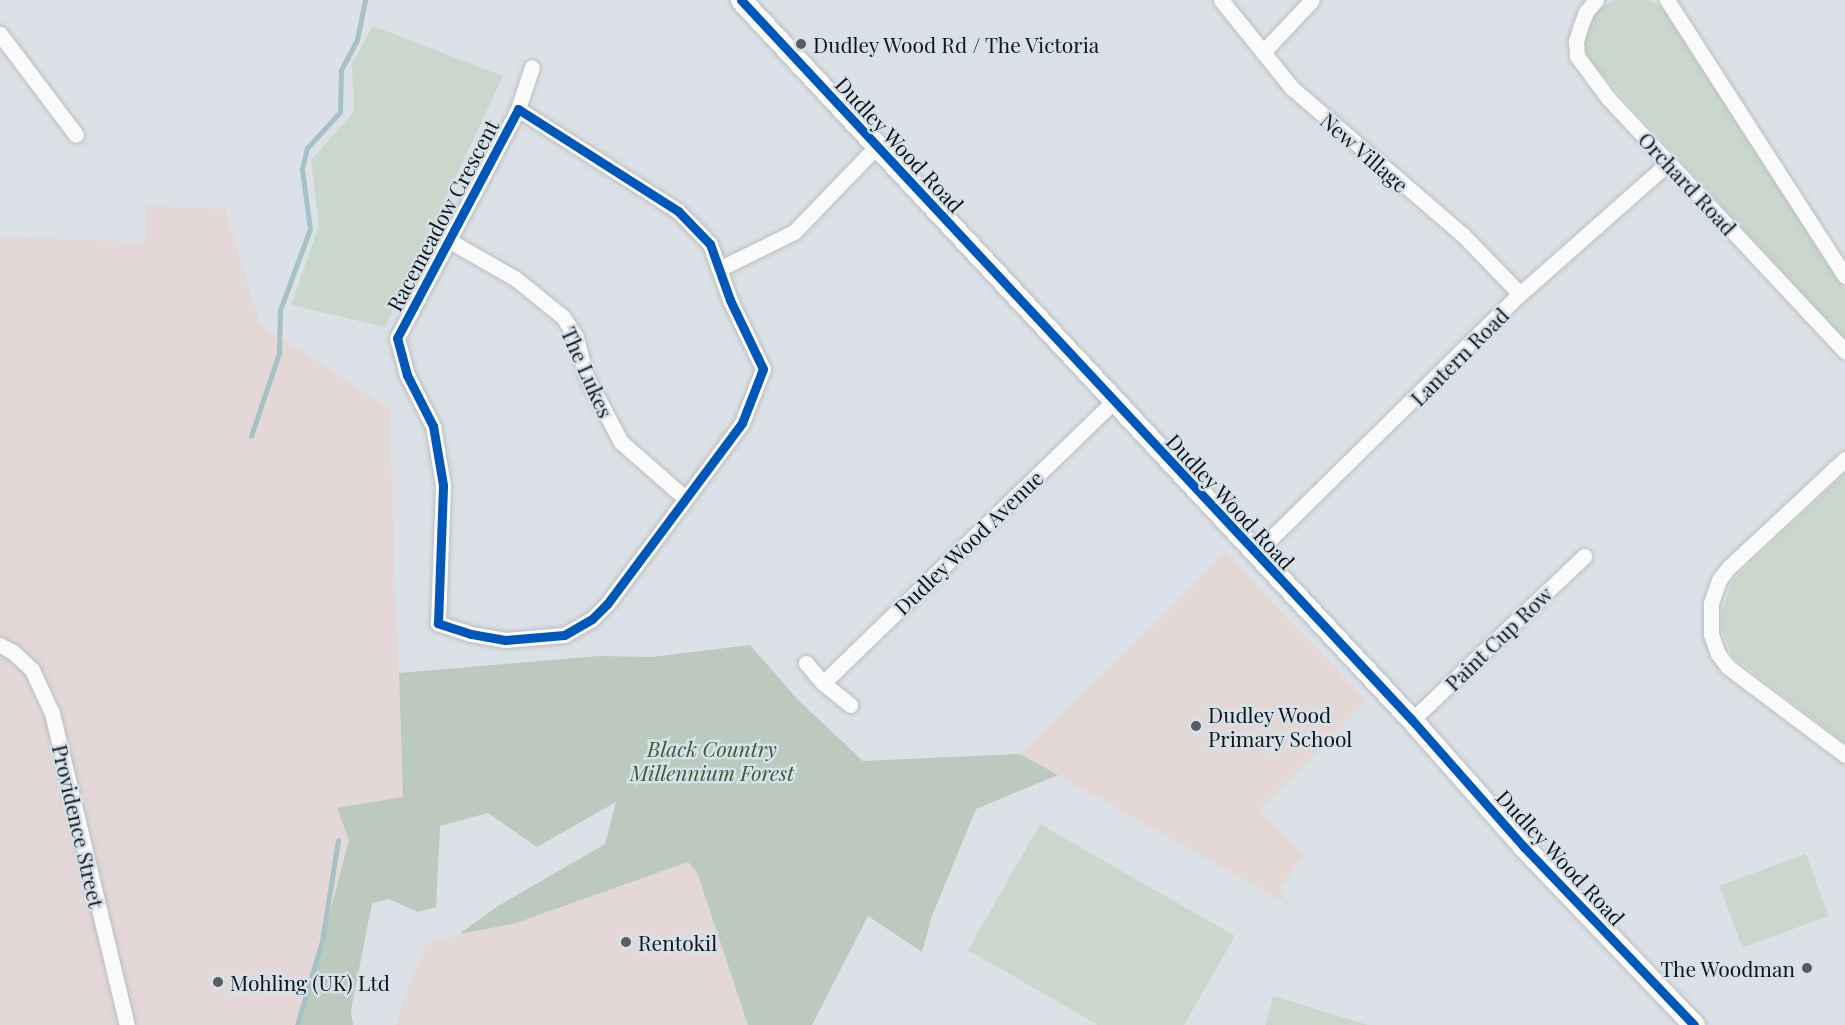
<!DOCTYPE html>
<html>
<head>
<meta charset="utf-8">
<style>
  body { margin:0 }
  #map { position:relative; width:1845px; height:1025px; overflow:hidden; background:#dbe1e6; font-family:"Playfair Display",serif }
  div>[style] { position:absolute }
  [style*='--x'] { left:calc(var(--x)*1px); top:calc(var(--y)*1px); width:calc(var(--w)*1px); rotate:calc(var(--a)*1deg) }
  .industrial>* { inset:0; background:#e3d7d7 }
  .education>* { inset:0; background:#e3d8d6 }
  .green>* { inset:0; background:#c9d7cc; transform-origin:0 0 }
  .forest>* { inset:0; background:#bbc9be }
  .stream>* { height:5px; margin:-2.5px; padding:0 2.5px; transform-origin:2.5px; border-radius:2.5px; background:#a6c2c6 }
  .roads { filter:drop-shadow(0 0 2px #bbbfc3) drop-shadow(0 0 2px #bbbfc3) }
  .street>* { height:15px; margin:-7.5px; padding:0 7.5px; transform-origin:7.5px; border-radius:7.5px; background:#fafafb }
  .secondary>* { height:21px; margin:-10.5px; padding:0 10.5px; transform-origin:10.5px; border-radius:10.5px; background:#fafafb }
  .cycleway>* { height:9px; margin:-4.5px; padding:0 4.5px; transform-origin:4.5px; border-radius:4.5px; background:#0057b8 }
  .dots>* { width:16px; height:16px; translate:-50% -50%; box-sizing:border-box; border:3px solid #d7e1ea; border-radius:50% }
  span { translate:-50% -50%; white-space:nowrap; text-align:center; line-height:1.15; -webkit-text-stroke:5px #d7e1ea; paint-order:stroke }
  .poi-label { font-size:21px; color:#111518 }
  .left { translate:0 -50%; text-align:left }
  .right { translate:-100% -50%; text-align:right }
  .street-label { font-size:21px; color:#111518 }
  .park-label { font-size:21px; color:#3a5a34; font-style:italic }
</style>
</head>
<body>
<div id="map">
  <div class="industrial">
    <i style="clip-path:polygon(146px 206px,225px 209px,260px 325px,389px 408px,403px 797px,337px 808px,349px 839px,314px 973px,297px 1025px,0 1025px,0 237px,145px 242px)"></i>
    <i style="clip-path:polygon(688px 862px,697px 872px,748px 1025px,396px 1025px,407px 988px,426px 945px,435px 940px,513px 924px)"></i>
  </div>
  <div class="education">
    <i style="clip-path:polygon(1225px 552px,1367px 701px,1260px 810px,1305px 855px,1279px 889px,1291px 906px,1020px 754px,1178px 601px)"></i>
  </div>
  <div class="green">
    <i style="clip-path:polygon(1614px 0,1650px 0,1667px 12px,1845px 289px,1845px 338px,1837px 332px,1586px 57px,1584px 41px,1587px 29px,1594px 13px)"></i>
    <i style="clip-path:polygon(373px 26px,503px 76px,385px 327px,291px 305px,319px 226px,311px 160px,354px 112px,352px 63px)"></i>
    <i style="clip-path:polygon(1845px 473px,1845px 743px,1733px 657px,1721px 628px,1722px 613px,1732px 581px)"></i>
    <i style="clip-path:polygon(1040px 824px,1235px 936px,1184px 1025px,1098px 1025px,968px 950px)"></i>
    <i style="left:1806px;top:854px;width:66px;height:92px;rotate:70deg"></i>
    <i style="clip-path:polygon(1273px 996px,1368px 1025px,1266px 1025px)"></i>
  </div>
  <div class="forest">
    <i style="clip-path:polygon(750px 645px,798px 700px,863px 761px,1020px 754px,1058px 775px,976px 809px,932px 916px,922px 952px,868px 916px,812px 1025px,748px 1025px,697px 872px,688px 862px,513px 924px,459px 934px,498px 906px,605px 844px,616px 802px,537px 847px,488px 813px,440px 826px,436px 907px,418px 912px,389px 899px,372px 903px,351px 1010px,353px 1025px,296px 1025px,314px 973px,349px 840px,337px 808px,403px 797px,399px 673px,599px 656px,652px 657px)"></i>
  </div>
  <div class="stream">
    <i style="--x:251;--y:436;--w:88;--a:-71.4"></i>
    <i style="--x:279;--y:353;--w:43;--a:-88.7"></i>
    <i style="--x:280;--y:310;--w:86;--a:-69.7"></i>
    <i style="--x:310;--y:229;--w:61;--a:-97.6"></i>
    <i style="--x:302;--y:169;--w:22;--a:-77"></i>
    <i style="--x:307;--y:148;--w:49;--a:-47.5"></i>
    <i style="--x:340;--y:112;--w:42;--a:-88.6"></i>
    <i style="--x:341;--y:70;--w:34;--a:-62"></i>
    <i style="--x:357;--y:40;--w:41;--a:-78.7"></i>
    <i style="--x:297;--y:1025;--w:88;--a:-73.4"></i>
    <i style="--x:322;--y:941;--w:102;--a:-81"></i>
  </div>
  <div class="roads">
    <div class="street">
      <i style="--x:1221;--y:0;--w:113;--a:51.1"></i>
      <i style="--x:1292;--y:88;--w:225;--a:40.7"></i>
      <i style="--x:1463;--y:235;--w:82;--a:46"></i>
      <i style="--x:1596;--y:0;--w:16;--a:130"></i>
      <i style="--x:1586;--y:12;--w:17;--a:111"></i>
      <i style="--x:1580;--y:28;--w:14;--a:107"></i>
      <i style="--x:1576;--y:41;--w:15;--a:86"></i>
      <i style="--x:1577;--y:56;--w:52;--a:53.6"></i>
      <i style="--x:1608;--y:98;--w:347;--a:46.9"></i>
      <i style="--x:1667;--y:0;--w:328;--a:57.2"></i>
      <i style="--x:0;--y:34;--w:126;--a:53"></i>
      <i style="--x:1263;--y:52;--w:71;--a:-46.7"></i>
      <i style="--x:518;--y:109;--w:190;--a:32.5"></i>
      <i style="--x:678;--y:211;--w:46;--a:45.9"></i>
      <i style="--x:710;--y:244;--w:59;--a:70.3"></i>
      <i style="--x:730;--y:300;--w:76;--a:64.4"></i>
      <i style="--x:763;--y:369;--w:58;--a:111.3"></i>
      <i style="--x:742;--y:423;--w:226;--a:126.7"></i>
      <i style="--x:607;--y:604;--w:21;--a:135"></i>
      <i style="--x:592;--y:619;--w:32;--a:150"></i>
      <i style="--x:564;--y:635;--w:59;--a:175.2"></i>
      <i style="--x:505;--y:640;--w:35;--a:-170"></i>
      <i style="--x:471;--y:634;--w:35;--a:-162"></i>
      <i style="--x:438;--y:623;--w:138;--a:-87.9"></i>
      <i style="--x:443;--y:485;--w:60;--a:-99.6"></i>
      <i style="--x:433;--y:426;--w:57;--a:-117"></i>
      <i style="--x:407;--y:375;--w:38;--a:-105"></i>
      <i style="--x:397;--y:338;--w:259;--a:-62.1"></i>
      <i style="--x:518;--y:109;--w:44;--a:-71.6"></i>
      <i style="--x:448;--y:240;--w:78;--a:29.8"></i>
      <i style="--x:516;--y:279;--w:60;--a:39"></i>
      <i style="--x:563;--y:317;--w:24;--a:57"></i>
      <i style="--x:576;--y:337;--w:40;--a:75.6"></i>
      <i style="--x:586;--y:376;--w:75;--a:62.1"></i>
      <i style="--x:621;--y:442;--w:86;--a:41.2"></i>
      <i style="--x:719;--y:269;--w:84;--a:-26.3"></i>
      <i style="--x:794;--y:232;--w:120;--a:-46"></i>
      <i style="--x:1845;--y:459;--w:158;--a:137"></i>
      <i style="--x:1729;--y:567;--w:16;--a:128"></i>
      <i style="--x:1719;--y:580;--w:24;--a:109"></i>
      <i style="--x:1711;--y:603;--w:31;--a:90"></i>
      <i style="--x:1711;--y:634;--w:21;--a:71"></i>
      <i style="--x:1718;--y:654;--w:16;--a:52"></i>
      <i style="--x:1728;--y:667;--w:146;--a:36.9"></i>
      <i style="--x:1255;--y:554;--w:371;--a:-44.5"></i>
      <i style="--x:1520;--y:294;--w:198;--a:-41.5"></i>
      <i style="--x:0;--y:645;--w:15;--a:28"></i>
      <i style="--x:13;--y:652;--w:26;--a:43"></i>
      <i style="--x:32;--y:670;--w:47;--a:65.1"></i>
      <i style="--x:52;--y:713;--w:321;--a:76.5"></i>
      <i style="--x:806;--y:663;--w:26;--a:50"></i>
      <i style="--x:823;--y:683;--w:35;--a:39"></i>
      <i style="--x:823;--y:683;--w:405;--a:-44.1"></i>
      <i style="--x:1412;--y:720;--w:238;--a:-43.6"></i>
    </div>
    <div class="secondary">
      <i style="--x:741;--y:0;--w:984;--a:47.02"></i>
      <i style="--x:1412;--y:720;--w:169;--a:48.6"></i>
      <i style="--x:1524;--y:847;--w:246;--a:46.3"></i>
    </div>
  </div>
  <div class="cycleway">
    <i style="--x:741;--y:0;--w:984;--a:47.02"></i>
    <i style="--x:1412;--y:720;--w:169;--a:48.6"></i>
    <i style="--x:1524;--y:847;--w:246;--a:46.3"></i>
    <i style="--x:518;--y:109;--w:190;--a:32.5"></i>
    <i style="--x:678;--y:211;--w:46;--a:45.9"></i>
    <i style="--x:710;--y:244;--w:59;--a:70.3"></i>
    <i style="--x:730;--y:300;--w:76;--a:64.4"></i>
    <i style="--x:763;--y:369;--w:58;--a:111.3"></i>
    <i style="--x:742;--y:423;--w:226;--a:126.7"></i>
    <i style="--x:607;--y:604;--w:21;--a:135"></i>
    <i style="--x:592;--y:619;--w:32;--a:150"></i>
    <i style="--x:564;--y:635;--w:59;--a:175.2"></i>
    <i style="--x:505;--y:640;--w:35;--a:-170"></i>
    <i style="--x:471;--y:634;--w:35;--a:-162"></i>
    <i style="--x:438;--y:623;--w:138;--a:-87.9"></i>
    <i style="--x:443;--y:485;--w:60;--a:-99.6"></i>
    <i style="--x:433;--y:426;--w:57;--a:-117"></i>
    <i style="--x:407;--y:375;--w:38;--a:-105"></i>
    <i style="--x:397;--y:338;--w:259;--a:-62.1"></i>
  </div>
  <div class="dots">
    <i style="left:801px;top:44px;background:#585c60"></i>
    <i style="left:1196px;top:726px;background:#585c60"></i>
    <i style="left:626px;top:942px;background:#585c60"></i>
    <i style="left:1807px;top:968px;background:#585c60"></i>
    <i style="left:218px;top:982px;background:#585c60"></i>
  </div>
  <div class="poi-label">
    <span class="left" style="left:813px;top:44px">Dudley Wood Rd / The Victoria</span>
    <span class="left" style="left:1208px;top:726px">Dudley Wood<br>Primary School</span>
    <span class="left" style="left:638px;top:942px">Rentokil</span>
    <span class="right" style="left:1795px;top:968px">The Woodman</span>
    <span class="left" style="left:230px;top:982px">Mohling (UK) Ltd</span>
  </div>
  <div class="street-label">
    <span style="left:900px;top:144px;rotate:47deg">Dudley Wood Road</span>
    <span style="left:1365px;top:152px;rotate:41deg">New Village</span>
    <span style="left:1688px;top:183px;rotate:47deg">Orchard Road</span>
    <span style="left:442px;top:215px;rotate:-62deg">Racemeadow Crescent</span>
    <span style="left:1459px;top:356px;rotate:-45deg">Lantern Road</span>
    <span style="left:588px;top:372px;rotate:66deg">The Lukes</span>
    <span style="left:1231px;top:501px;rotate:47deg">Dudley Wood Road</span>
    <span style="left:968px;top:542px;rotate:-44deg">Dudley Wood Avenue</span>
    <span style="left:1498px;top:638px;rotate:-44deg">Paint Cup Row</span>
    <span style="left:79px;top:826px;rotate:77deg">Providence Street</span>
    <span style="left:1561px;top:857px;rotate:47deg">Dudley Wood Road</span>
  </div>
  <div class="park-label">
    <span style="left:712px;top:760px">Black Country<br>Millennium Forest</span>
  </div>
</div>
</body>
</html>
